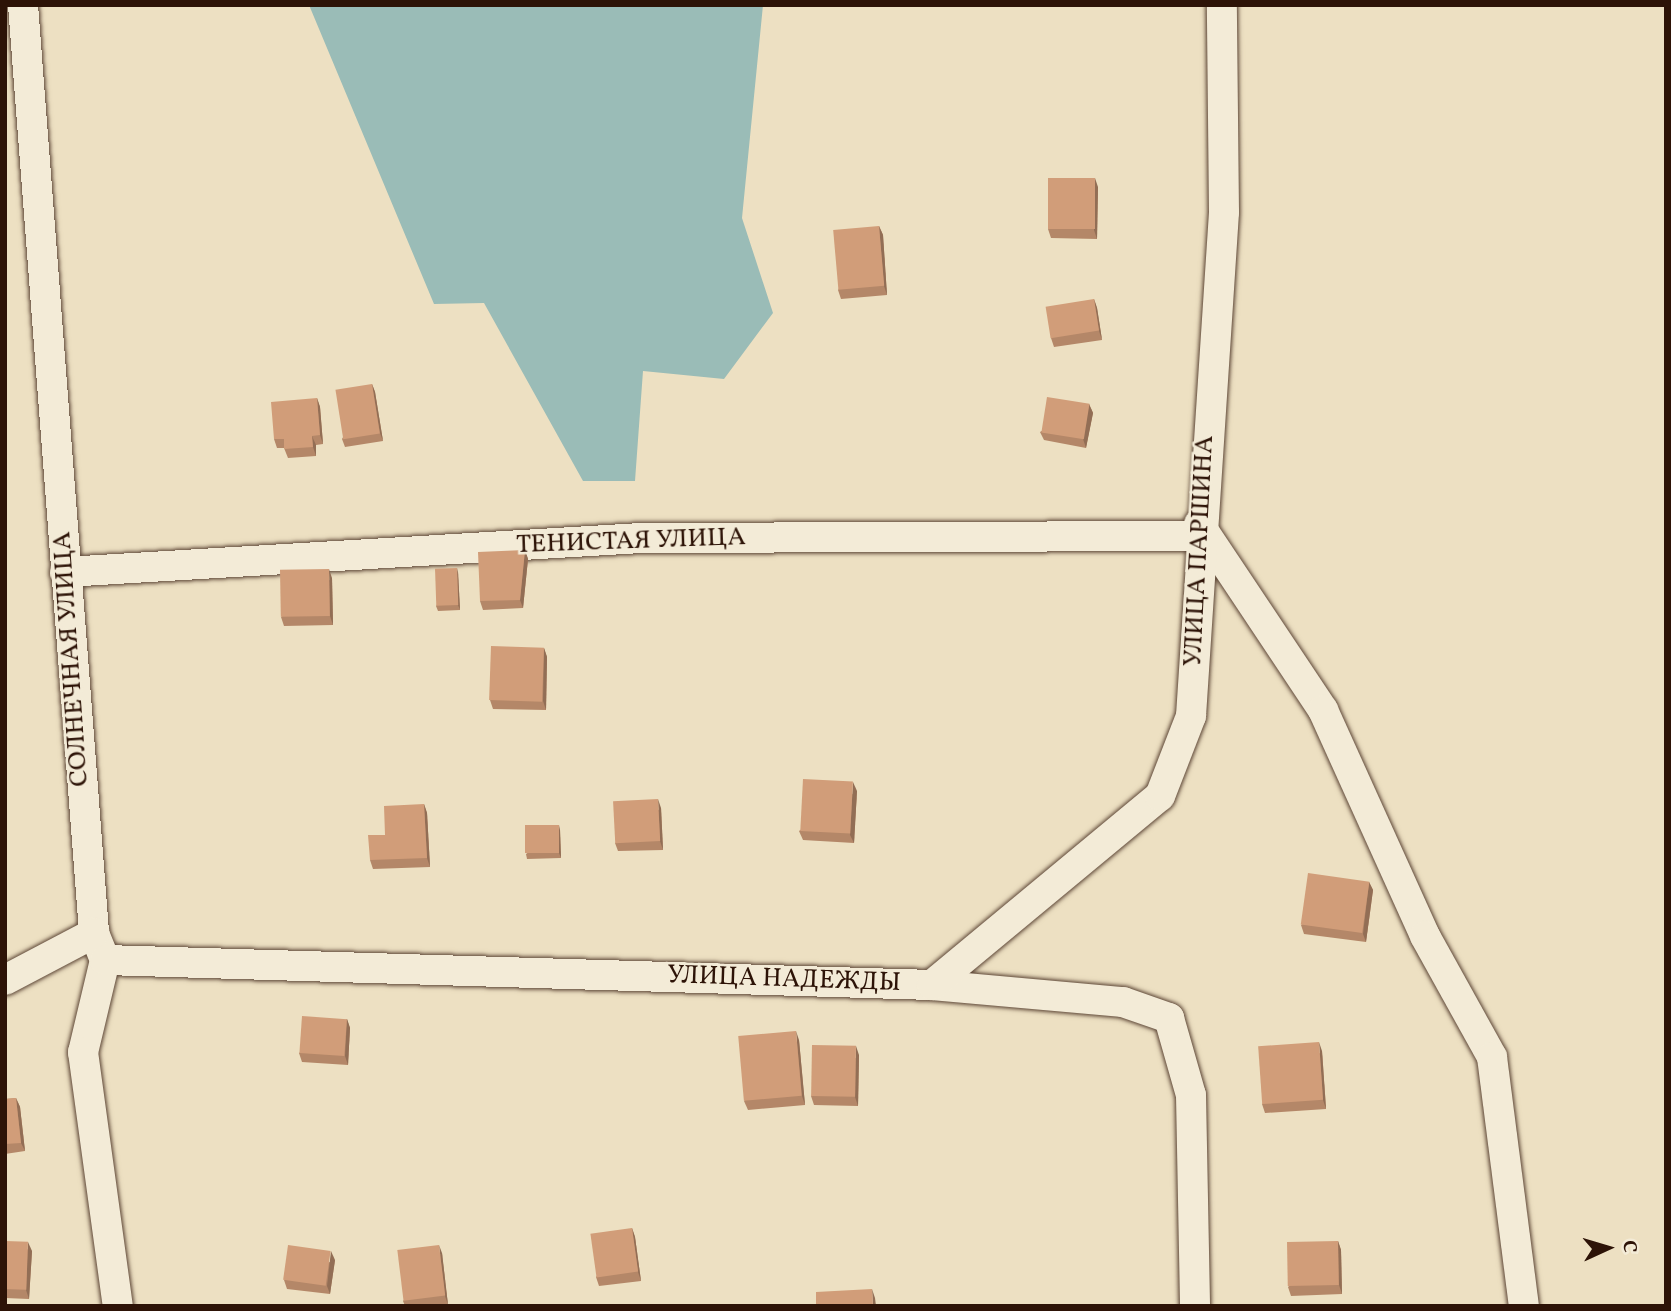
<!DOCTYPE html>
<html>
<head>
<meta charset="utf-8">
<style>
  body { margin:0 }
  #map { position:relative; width:1671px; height:1311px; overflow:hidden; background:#ede0c2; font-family:Vollkorn,serif }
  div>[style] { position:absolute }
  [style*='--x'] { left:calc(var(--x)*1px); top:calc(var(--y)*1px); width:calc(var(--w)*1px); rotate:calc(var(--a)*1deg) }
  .water>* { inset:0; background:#9abcb7 }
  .roads { filter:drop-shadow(0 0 2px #5d4636) drop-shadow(0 0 2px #5d4636) }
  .minor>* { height:30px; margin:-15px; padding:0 15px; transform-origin:15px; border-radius:15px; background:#f3ebd7 }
  .wall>* { inset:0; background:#b48768 }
  .shaded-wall>* { inset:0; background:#926e55 }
  .building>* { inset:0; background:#d19d79; transform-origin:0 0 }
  span { translate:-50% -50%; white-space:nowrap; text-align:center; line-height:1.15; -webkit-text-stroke:5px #f3ebd7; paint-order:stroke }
  .street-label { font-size:26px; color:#2d1307 }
  .frame { position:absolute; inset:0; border:7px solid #2d1307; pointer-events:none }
  .north { position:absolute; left:1573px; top:1213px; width:70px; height:70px; -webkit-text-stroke:5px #f3ebd7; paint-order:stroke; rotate:86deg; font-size:19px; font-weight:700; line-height:28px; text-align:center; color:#2d1307 }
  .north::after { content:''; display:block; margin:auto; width:24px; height:32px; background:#2d1307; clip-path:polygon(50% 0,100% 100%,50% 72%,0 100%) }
</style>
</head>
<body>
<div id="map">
  <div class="water">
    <i style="clip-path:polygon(309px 5px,763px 5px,742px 218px,773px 313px,724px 379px,643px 371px,635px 481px,583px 481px,484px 303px,434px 304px)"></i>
  </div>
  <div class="roads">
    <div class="minor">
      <i style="--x:23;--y:5;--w:931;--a:85.62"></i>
      <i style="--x:94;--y:933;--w:29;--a:68"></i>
      <i style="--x:105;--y:960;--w:95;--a:103.4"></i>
      <i style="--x:83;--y:1052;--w:256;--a:82.2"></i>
      <i style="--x:1199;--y:524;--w:224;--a:56.3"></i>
      <i style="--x:1323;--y:710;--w:248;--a:65.7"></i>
      <i style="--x:1425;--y:936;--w:138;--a:61"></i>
      <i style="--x:1492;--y:1057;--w:251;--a:82.7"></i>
      <i style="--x:65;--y:572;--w:576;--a:-3.38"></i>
      <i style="--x:640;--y:538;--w:558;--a:-0.21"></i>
      <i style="--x:105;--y:960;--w:827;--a:1.73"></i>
      <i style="--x:932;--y:985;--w:192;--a:5.1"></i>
      <i style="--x:1123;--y:1002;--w:49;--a:19.2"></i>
      <i style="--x:1169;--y:1018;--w:80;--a:74.1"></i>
      <i style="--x:1191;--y:1095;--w:211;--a:88.9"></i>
      <i style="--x:5;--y:980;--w:101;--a:-27.8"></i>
      <i style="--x:932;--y:985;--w:296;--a:-39.7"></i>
      <i style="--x:1160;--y:796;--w:86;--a:-68.8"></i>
      <i style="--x:1191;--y:716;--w:505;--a:-86.25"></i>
      <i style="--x:1224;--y:212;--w:207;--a:-90.6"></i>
    </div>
  </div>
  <div class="wall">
    <i style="clip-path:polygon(1098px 187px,1097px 239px,1051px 238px,1048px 229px)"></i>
    <i style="clip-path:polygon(879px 226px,883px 235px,887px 295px,841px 299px,838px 290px)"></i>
    <i style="clip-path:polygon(1094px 299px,1097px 308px,1102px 340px,1054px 347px,1051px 338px)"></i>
    <i style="clip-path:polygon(372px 384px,375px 392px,383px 441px,345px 447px,342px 439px)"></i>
    <i style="clip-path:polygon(317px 398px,320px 407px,323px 444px,316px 445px,316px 456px,288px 458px,284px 448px,277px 448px,274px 439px)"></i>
    <i style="clip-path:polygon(1089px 404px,1093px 413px,1086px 448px,1044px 440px,1040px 432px)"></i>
    <i style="clip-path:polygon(525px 550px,528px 559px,523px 608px,483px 610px,480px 601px)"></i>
    <i style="clip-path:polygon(458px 572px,460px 610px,438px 611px,436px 606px)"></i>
    <i style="clip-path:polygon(332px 578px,333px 625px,284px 626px,281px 617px)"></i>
    <i style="clip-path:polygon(544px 648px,547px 657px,546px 710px,493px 709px,490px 700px)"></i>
    <i style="clip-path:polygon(857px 791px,854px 843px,803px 840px,799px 831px)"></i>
    <i style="clip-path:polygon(424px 804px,427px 813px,430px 867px,373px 869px,370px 860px,385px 835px)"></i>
    <i style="clip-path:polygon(661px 808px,663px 850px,618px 851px,615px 843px)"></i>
    <i style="clip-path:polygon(560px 830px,561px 858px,527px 859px,526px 854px)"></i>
    <i style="clip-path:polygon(1369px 882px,1373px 890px,1366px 942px,1304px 934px,1301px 925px)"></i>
    <i style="clip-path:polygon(347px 1019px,350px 1028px,348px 1065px,302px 1062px,299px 1053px)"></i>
    <i style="clip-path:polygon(799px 1040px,805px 1105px,748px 1110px,744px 1101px)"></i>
    <i style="clip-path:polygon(1322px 1051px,1326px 1109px,1265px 1113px,1262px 1104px)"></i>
    <i style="clip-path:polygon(859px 1055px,858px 1106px,814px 1105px,811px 1096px)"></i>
    <i style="clip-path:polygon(16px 1098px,20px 1107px,25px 1151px,5px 1154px,5px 1099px)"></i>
    <i style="clip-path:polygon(632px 1228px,635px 1237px,641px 1281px,599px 1286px,596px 1277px)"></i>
    <i style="clip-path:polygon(5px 1241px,32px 1251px,29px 1299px,5px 1298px)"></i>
    <i style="clip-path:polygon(1338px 1241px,1341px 1250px,1342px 1294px,1291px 1296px,1288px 1287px)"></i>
    <i style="clip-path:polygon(442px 1253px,448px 1305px,405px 1306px,403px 1301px)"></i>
    <i style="clip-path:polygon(335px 1260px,330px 1294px,287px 1289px,284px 1280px)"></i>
  </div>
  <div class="shaded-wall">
    <i style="clip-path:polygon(1095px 178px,1098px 187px,1097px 239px,1094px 230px)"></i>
    <i style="clip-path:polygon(879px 226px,883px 235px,887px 295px,884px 286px)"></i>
    <i style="clip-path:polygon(1094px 299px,1097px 308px,1102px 340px,1099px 331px)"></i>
    <i style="clip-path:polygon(372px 384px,375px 392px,383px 441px,380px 433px)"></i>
    <i style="clip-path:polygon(317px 398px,320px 407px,323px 444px,320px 435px)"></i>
    <i style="clip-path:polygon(1089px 404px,1093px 413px,1086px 448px,1083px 439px)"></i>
    <i style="clip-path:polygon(312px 436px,316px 445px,316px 456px,313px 447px)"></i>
    <i style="clip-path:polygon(525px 550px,528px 559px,523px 608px,520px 600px)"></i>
    <i style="clip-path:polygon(457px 568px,458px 572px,460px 610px,458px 605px)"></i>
    <i style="clip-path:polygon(329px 569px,332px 578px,333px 625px,330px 616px)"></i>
    <i style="clip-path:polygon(544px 648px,547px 657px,546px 710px,543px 701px)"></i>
    <i style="clip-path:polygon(853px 782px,857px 791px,854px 843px,850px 835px)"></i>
    <i style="clip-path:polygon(658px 799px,661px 808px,663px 850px,660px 841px)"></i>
    <i style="clip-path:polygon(424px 804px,427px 813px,430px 867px,427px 858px)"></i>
    <i style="clip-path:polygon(559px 825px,560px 830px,561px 858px,559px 853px)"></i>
    <i style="clip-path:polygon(1369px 882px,1373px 890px,1366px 942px,1363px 934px)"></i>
    <i style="clip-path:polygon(347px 1019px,350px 1028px,348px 1065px,345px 1056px)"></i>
    <i style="clip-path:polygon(796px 1031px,799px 1040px,805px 1105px,802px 1096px)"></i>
    <i style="clip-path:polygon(1319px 1042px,1322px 1051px,1326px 1109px,1323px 1100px)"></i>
    <i style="clip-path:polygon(856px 1046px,859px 1055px,858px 1106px,855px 1097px)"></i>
    <i style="clip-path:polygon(16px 1098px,20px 1107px,25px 1151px,21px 1143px)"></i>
    <i style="clip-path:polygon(632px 1228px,635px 1237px,641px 1281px,638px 1272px)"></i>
    <i style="clip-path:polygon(1338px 1241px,1341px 1250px,1342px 1294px,1339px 1285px)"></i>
    <i style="clip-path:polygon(28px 1242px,32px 1251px,29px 1299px,26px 1290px)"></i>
    <i style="clip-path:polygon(439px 1245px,442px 1253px,448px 1305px,445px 1296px)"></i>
    <i style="clip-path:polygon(331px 1251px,335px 1260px,330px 1294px,327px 1286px)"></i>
    <i style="clip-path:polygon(872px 1289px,875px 1298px,876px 1306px,873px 1306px)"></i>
  </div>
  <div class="building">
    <i style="left:1048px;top:178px;width:47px;height:51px"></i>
    <i style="left:879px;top:226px;width:60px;height:46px;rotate:85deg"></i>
    <i style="left:1094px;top:299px;width:32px;height:49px;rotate:81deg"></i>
    <i style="left:372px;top:384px;width:50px;height:37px;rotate:81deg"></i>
    <i style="left:1047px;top:397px;width:43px;height:36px;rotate:9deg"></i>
    <i style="clip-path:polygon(317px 398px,320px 435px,312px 436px,313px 447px,284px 449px,284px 439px,274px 439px,271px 402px)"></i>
    <i style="clip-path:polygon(525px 550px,520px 600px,480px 601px,478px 552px)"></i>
    <i style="left:457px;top:568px;width:37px;height:22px;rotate:88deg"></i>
    <i style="left:329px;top:569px;width:47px;height:49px;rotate:89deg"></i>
    <i style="left:491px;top:646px;width:53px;height:54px;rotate:2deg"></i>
    <i style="left:803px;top:779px;width:50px;height:52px;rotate:3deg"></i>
    <i style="left:658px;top:799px;width:42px;height:45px;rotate:87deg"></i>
    <i style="clip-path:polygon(424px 804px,427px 858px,370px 860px,368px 835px,385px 835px,384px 806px)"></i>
    <i style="left:559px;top:825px;width:28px;height:34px;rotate:90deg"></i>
    <i style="left:1308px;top:873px;width:62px;height:52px;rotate:8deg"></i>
    <i style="left:302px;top:1016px;width:45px;height:37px;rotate:4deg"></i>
    <i style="left:796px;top:1031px;width:65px;height:58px;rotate:85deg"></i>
    <i style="left:1319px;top:1042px;width:58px;height:61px;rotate:86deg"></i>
    <i style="left:812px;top:1045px;width:44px;height:51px;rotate:1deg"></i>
    <i style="clip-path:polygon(16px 1098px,21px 1143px,5px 1144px,5px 1099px)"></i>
    <i style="left:632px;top:1228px;width:44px;height:42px;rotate:82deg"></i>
    <i style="left:5px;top:1241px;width:23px;height:48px;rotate:2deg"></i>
    <i style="left:1338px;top:1241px;width:44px;height:51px;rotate:89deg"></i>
    <i style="left:288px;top:1245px;width:43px;height:35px;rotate:8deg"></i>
    <i style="left:439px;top:1245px;width:51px;height:42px;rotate:83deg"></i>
    <i style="clip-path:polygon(872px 1289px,873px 1306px,816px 1306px,816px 1292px)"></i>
  </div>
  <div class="street-label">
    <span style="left:631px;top:542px;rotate:-2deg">ТЕНИСТАЯ УЛИЦА</span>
    <span style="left:1200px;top:551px;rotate:-87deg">УЛИЦА ПАРШИНА</span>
    <span style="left:72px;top:659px;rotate:-94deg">СОЛНЕЧНАЯ УЛИЦА</span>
    <span style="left:784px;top:980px;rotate:2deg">УЛИЦА НАДЕЖДЫ</span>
  </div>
  <div class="frame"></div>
  <div class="north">С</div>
</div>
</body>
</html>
